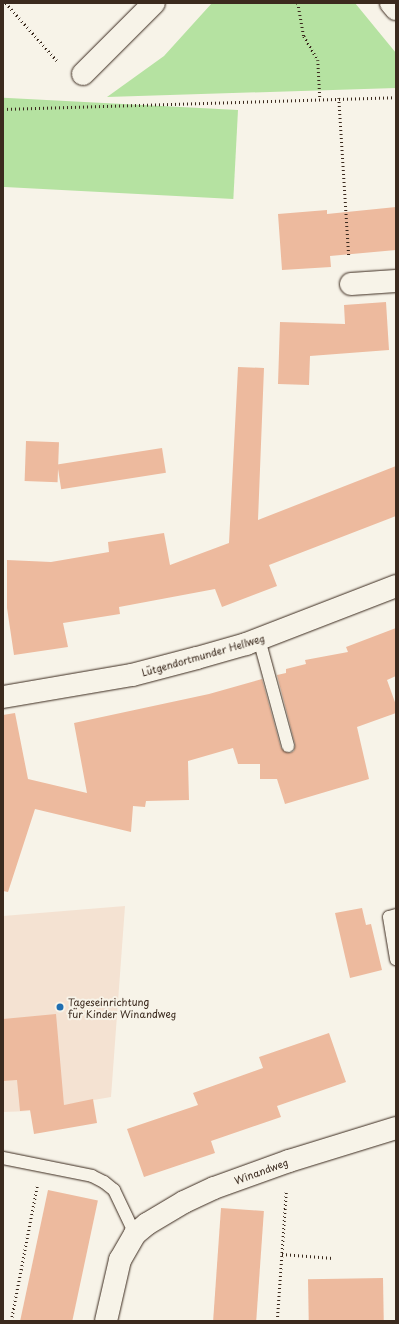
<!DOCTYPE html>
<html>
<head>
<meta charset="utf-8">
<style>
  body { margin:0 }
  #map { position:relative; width:399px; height:1324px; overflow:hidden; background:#f7f3e8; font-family:"Playpen Sans",sans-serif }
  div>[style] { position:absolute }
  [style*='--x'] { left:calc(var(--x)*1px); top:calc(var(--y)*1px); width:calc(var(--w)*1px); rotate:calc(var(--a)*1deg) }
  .built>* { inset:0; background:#f4e2d2 }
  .green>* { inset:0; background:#b5e2a1; transform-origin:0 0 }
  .building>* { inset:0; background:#edba9e; transform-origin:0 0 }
  .path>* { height:2.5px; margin-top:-1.25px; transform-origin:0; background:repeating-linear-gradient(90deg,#3b2a1e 0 1px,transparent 0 4px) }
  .roads { filter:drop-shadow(0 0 1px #3b2a1e) drop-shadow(0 0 1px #3b2a1e) }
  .service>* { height:12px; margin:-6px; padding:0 6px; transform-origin:6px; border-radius:6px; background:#f7f3e8 }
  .minor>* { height:22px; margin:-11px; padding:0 11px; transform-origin:11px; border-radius:11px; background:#f7f3e8 }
  .secondary>* { height:22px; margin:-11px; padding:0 11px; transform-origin:11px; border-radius:11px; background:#f7f3e8 }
  .dots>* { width:11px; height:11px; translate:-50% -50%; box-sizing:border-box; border:2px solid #f7f3e8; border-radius:50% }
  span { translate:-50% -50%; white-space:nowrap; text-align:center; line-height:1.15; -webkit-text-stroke:4px #f7f3e8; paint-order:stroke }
  .street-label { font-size:10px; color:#3b2a1e }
  .poi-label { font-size:10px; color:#3b2a1e }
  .left { translate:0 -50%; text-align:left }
  .frame { position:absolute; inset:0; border:4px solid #3b2a1e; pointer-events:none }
</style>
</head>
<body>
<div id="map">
  <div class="built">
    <i style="clip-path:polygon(125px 906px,111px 1097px,30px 1111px,3px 1112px,3px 916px)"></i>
  </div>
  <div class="green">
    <i style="clip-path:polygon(212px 3px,355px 3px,396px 53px,396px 88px,107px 97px,164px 56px)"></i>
    <i style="left:238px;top:110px;width:89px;height:235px;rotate:93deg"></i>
  </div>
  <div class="building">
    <i style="clip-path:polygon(396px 207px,396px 250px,330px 256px,331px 267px,282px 270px,278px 214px,327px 210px,327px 214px)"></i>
    <i style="clip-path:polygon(386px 302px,389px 350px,310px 356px,309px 385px,278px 384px,280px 322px,345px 324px,344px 305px)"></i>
    <i style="clip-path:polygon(238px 367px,264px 368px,258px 520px,396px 466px,396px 516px,269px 565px,277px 586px,222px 607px,215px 589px,119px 607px,120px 614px,63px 623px,68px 647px,14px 655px,7px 608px,7px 560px,51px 562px,109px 552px,108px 542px,164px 533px,170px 565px,229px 543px)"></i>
    <i style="left:26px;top:441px;width:33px;height:40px;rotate:2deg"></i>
    <i style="left:162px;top:448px;width:25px;height:106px;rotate:81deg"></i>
    <i style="clip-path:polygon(396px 628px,396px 676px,387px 680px,396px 705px,396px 713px,357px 727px,369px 779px,285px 804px,277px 779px,260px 779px,260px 764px,238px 764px,233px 748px,188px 761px,189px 800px,146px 801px,145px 807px,133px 806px,131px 832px,35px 809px,8px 892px,3px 891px,3px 715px,15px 713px,28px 779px,87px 793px,74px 723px,209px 694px,262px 679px,281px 748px,290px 753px,294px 751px,295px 744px,277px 675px,286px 673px,286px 669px,306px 664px,305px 660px,348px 652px,346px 647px)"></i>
    <i style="clip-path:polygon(362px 908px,366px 925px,371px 924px,382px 970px,350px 978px,335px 913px)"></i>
    <i style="clip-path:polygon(56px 1014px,64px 1105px,93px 1099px,97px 1123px,34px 1134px,30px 1110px,20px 1111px,17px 1080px,3px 1081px,3px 1019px)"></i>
    <i style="clip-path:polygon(329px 1033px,346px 1082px,277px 1106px,281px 1117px,211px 1141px,215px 1153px,144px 1177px,127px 1129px,198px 1105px,193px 1093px,263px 1068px,259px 1057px)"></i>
    <i style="left:48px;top:1190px;width:51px;height:133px;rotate:12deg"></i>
    <i style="left:221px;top:1208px;width:43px;height:113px;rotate:4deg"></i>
    <i style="left:383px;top:1278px;width:43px;height:75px;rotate:89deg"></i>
  </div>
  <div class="path">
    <i style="--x:6;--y:3;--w:80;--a:48.5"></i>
    <i style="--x:298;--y:3;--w:34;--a:80"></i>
    <i style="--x:304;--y:36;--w:28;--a:60"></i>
    <i style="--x:318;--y:60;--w:38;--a:87"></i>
    <i style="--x:339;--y:98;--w:160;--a:86.4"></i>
    <i style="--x:3;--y:109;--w:393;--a:-1.7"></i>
    <i style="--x:282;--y:1254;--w:51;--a:4.5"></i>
    <i style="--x:11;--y:1321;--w:137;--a:-79.1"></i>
    <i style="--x:277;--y:1321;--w:130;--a:-86"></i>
  </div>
  <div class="roads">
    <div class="service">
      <i style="--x:259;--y:639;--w:111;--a:74.8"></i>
      <i style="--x:396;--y:915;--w:7;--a:164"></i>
      <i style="--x:389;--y:917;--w:43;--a:80.5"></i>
      <i style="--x:3;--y:1158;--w:91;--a:11.4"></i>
      <i style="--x:92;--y:1176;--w:13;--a:27"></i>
      <i style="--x:104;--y:1182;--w:13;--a:39"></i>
      <i style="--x:114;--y:1190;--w:49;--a:64.5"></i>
    </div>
    <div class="minor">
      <i style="--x:391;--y:3;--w:8;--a:50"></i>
      <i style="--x:83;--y:74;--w:100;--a:-45"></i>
      <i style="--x:351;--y:284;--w:45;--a:-3.8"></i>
      <i style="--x:106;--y:1321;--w:63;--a:-77.1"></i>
      <i style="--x:120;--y:1260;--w:30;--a:-60"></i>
      <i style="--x:135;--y:1234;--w:16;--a:-40"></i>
      <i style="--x:147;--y:1224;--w:43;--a:-30.7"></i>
      <i style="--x:184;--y:1202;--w:33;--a:-25"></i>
      <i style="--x:214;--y:1188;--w:80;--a:-19.8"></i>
      <i style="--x:289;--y:1161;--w:112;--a:-17.1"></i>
    </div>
    <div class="secondary">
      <i style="--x:3;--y:697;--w:131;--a:-9.7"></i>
      <i style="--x:132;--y:675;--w:67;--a:-14.7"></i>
      <i style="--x:197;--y:658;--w:51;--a:-15.9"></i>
      <i style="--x:246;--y:644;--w:161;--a:-21.1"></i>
    </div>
  </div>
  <div class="dots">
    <i style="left:60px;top:1007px;background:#1f6fb2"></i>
  </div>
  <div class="street-label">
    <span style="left:203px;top:655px;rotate:-16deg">Lütgendortmunder Hellweg</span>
    <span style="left:261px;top:1171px;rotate:-20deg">Winandweg</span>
  </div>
  <div class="poi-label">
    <span class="left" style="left:68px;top:1007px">Tageseinrichtung<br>für Kinder Winandweg</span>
  </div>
  <div class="frame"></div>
</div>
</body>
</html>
